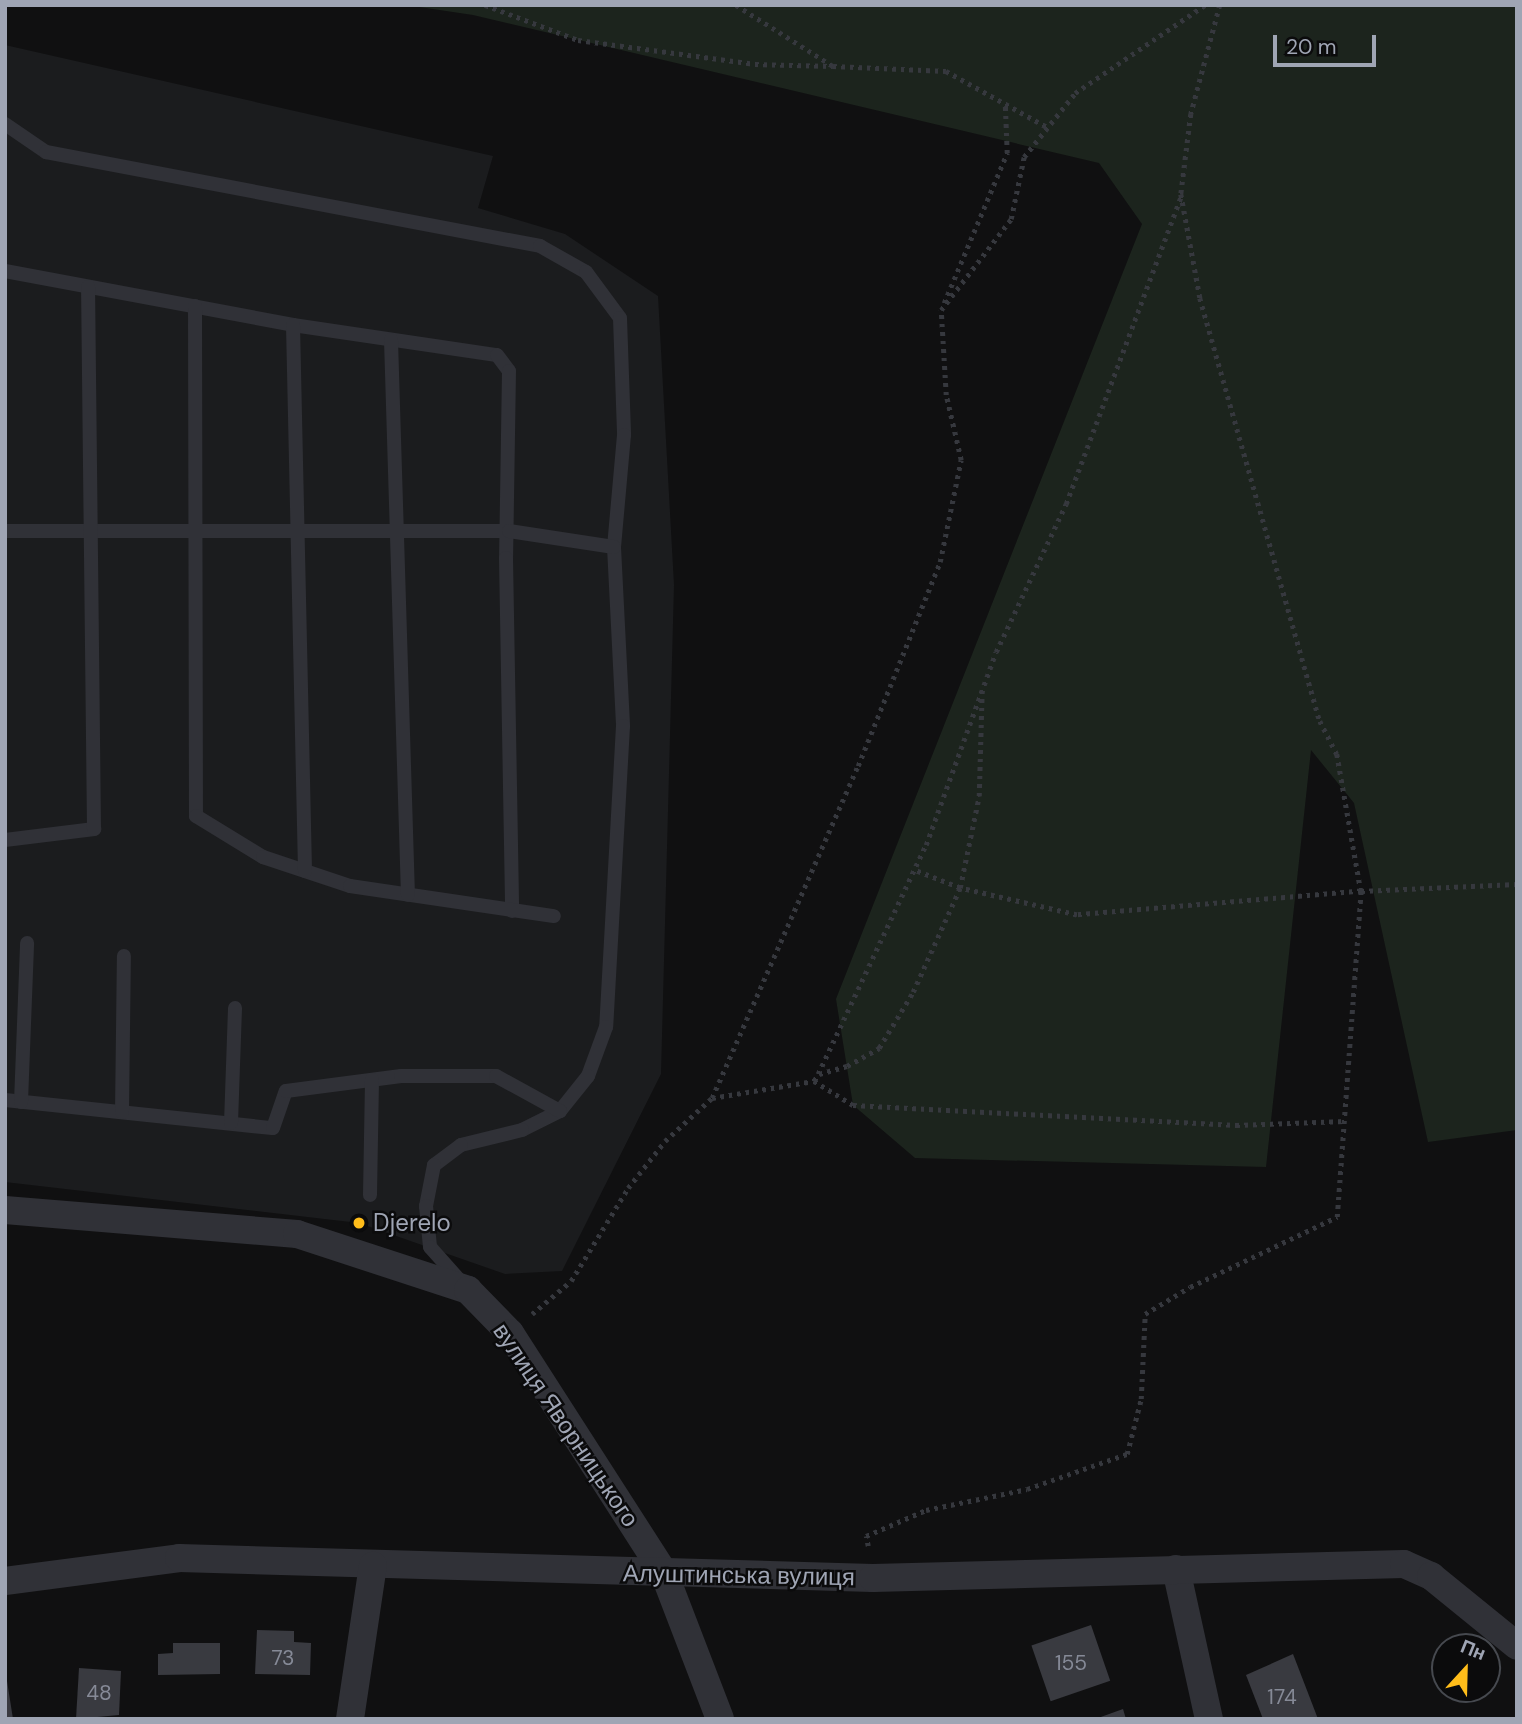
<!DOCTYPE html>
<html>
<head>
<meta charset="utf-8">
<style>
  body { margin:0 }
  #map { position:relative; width:1522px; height:1724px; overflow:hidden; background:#101011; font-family:"DM Sans",sans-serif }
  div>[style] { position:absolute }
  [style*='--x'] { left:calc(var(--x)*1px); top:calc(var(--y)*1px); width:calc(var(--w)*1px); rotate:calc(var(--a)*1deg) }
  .built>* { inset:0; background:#1b1c1e }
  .green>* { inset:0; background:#1c241d }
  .building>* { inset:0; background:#393a40; transform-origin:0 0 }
  .path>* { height:4.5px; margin-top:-2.25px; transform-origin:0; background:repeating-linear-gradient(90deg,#36383e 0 3.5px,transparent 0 8.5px) }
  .lane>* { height:14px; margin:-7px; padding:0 7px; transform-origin:7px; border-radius:7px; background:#303137 }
  .street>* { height:28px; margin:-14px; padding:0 14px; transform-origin:14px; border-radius:14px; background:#303137 }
  .dots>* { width:19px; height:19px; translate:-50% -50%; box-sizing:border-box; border:4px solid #0b0b0c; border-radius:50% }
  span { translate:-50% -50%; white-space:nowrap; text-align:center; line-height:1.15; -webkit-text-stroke:5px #0b0b0c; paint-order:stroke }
  .number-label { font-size:21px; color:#868a97 }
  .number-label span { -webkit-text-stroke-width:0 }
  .poi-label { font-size:24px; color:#9fa5b4 }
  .left { translate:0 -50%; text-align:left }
  .street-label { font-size:24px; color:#9fa5b4 }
  .frame { position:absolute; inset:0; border:7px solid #9fa5b4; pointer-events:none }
  .north { position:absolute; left:1431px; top:1633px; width:70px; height:70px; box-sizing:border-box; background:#0b0b0c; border:2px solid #46494f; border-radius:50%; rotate:22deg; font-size:19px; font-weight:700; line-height:28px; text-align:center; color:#9fa5b4 }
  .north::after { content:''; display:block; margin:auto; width:24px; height:32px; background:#ffbd1a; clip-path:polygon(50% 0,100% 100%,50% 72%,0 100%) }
  .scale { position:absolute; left:1273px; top:35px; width:103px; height:32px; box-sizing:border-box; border:4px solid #9fa5b4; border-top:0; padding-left:9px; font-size:21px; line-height:24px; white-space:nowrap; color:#9fa5b4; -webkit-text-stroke:5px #0b0b0c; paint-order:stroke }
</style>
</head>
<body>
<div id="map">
  <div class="built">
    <i style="clip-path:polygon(5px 45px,493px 156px,478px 208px,565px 234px,658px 296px,674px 585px,661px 1074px,562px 1271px,505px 1274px,359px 1223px,5px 1182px)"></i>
  </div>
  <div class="green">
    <i style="clip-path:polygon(406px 5px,1517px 5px,1517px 1130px,1428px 1142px,1354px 803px,1311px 750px,1266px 1167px,915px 1158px,853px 1105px,836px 999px,1142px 224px,1099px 163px,473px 15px)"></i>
  </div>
  <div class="building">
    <i style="left:1091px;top:1625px;width:59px;height:63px;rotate:71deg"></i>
    <i style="clip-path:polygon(257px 1630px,294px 1631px,294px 1642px,311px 1643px,310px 1675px,255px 1674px)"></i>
    <i style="clip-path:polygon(173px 1643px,220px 1643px,220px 1674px,158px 1675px,158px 1654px,173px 1653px)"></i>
    <i style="clip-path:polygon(1293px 1654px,1318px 1719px,1263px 1719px,1246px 1675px)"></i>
    <i style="clip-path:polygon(79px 1668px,121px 1671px,119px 1715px,76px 1719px)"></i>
    <i style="clip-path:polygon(7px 1681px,13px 1719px,5px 1719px)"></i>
    <i style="clip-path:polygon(1123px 1709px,1126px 1719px,1098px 1719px,1098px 1718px)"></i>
  </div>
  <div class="path">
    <i style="--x:485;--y:5;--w:99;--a:20.6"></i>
    <i style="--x:578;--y:40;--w:179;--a:7.7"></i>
    <i style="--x:755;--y:64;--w:78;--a:1.5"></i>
    <i style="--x:736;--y:5;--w:115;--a:32.2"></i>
    <i style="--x:833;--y:66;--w:113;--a:2.5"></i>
    <i style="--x:946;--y:71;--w:115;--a:29"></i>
    <i style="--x:1220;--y:5;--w:113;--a:104.9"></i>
    <i style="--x:1191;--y:114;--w:81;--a:97.1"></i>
    <i style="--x:1181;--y:194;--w:106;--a:79.6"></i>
    <i style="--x:1200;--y:298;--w:440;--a:74.2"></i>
    <i style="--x:1320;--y:721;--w:37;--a:63"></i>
    <i style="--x:1337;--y:754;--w:139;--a:80.1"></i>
    <i style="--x:1361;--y:891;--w:156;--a:-2.6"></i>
    <i style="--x:944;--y:303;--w:163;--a:-67.2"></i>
    <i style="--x:1007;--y:153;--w:49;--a:-92.3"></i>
    <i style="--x:819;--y:1074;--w:29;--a:-16"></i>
    <i style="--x:847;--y:1066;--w:37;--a:-29"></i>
    <i style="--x:879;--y:1048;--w:66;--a:-58.7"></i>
    <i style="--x:913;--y:992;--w:114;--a:-65.7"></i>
    <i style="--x:960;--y:888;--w:49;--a:-158.6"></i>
    <i style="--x:814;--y:1081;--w:46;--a:31.6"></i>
    <i style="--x:853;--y:1105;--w:384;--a:3"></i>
    <i style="--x:1236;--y:1125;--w:109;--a:-2.1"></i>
    <i style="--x:712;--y:1098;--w:103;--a:-9.5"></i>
    <i style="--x:814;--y:1081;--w:8;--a:-60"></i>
    <i style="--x:818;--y:1074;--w:253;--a:-64.8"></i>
    <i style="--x:926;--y:845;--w:205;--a:-70.1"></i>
    <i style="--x:996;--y:652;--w:164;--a:-64.7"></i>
    <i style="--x:1066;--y:504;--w:329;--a:-69.5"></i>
    <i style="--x:532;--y:1314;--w:51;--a:-40.2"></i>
    <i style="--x:571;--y:1281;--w:109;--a:-58.5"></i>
    <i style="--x:628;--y:1188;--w:60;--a:-51.8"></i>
    <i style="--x:665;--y:1141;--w:64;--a:-42.5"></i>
    <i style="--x:712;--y:1098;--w:363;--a:-66.3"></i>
    <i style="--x:858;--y:766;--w:220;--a:-68.1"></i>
    <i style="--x:940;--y:562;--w:104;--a:-78.4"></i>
    <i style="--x:961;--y:460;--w:67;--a:-103"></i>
    <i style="--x:946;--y:395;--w:85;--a:-93.4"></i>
    <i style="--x:941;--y:310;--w:115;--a:-52.4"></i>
    <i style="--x:1011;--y:219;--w:63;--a:-78.2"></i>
    <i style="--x:1024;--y:157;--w:82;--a:-51.4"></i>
    <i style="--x:1075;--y:93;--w:157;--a:-34.1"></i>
    <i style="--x:868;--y:1546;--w:10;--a:-101"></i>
    <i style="--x:866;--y:1536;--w:65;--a:-23.4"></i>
    <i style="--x:926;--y:1510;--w:103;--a:-11.7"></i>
    <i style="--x:1027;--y:1489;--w:106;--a:-19.3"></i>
    <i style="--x:1127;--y:1454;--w:57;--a:-75.7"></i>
    <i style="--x:1141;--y:1399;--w:85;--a:-87.3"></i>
    <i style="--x:1145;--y:1314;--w:52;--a:-31"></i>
    <i style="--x:1190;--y:1287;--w:163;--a:-25.5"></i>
    <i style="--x:1337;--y:1217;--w:327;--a:-85.8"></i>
    <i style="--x:1361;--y:891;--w:285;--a:175.2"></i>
    <i style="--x:1077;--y:915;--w:120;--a:-167"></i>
    <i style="--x:960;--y:888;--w:94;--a:-78.3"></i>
    <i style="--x:979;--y:796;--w:106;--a:-88.4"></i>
  </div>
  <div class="lane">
    <i style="--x:5;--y:124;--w:50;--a:34.3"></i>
    <i style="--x:46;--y:152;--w:503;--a:10.77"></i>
    <i style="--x:540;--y:246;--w:53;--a:29.5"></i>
    <i style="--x:586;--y:272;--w:57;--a:53.5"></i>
    <i style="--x:620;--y:318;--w:117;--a:88"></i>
    <i style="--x:624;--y:435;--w:112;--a:95.1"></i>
    <i style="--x:614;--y:547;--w:179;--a:87.1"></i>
    <i style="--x:623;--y:726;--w:301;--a:93.2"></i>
    <i style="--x:606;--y:1027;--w:52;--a:110.2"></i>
    <i style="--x:588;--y:1076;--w:45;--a:128.7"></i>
    <i style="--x:560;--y:1111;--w:42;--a:153.4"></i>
    <i style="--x:522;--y:1130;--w:63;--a:166.2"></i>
    <i style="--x:461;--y:1145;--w:34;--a:143"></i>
    <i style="--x:434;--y:1165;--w:42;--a:101"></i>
    <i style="--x:426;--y:1206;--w:41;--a:84.4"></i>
    <i style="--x:430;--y:1247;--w:50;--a:48.3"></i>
    <i style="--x:5;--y:271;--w:293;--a:10.6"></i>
    <i style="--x:293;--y:325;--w:206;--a:8.4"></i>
    <i style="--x:497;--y:355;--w:20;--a:53"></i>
    <i style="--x:509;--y:371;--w:187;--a:90.9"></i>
    <i style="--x:506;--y:558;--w:353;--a:89"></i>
    <i style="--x:195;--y:306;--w:510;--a:89.89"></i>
    <i style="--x:196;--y:816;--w:79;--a:31.5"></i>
    <i style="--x:263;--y:857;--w:92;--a:18.4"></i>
    <i style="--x:350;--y:886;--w:206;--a:8.4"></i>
    <i style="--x:293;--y:325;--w:546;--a:88.74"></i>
    <i style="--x:391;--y:340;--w:555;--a:88.25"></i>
    <i style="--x:5;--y:531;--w:504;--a:0"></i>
    <i style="--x:509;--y:531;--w:106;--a:8.7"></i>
    <i style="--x:5;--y:840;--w:90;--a:-7"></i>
    <i style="--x:94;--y:829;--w:542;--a:-90.63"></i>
    <i style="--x:5;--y:1100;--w:269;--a:6"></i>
    <i style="--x:273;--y:1128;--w:39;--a:-71"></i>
    <i style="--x:286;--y:1091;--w:116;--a:-7.4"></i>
    <i style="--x:401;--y:1076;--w:95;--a:0"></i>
    <i style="--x:496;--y:1076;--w:73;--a:28.7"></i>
    <i style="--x:21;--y:1102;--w:159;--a:-87.8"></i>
    <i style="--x:122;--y:1112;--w:156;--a:-89.3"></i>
    <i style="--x:231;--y:1123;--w:115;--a:-88"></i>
    <i style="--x:370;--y:1195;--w:115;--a:-89"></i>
  </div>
  <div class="street">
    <i style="--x:5;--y:1210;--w:293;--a:4.7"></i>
    <i style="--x:297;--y:1234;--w:180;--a:18.1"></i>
    <i style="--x:468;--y:1290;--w:60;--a:45.7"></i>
    <i style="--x:510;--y:1333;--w:285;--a:57.3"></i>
    <i style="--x:664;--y:1573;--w:156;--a:69"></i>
    <i style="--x:1176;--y:1569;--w:154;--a:77.6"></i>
    <i style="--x:5;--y:1581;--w:176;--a:-7.5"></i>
    <i style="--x:179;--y:1558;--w:694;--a:1.65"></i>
    <i style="--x:873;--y:1578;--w:531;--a:-1.51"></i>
    <i style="--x:1404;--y:1564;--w:30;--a:24"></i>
    <i style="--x:1431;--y:1576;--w:111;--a:39.1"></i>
    <i style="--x:350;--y:1719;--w:155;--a:-81.5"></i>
  </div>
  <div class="dots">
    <i style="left:359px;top:1223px;background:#ffbd1a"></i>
  </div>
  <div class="number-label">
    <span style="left:283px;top:1658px">73</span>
    <span style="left:1071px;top:1663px">155</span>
    <span style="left:99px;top:1693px">48</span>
    <span style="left:1282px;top:1697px">174</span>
  </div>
  <div class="poi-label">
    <span class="left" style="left:373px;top:1223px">Djerelo</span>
  </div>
  <div class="street-label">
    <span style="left:566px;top:1425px;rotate:56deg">вулиця Яворницького</span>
    <span style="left:739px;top:1575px;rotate:1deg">Алуштинська вулиця</span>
  </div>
  <div class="frame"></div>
  <div class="north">Пн</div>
  <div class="scale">20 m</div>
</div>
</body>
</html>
